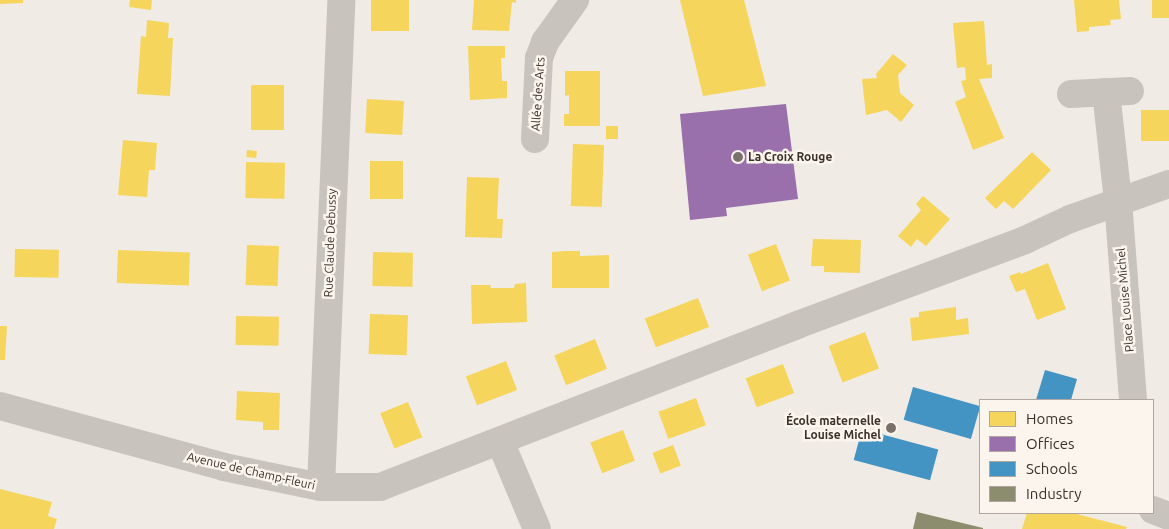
<!DOCTYPE html>
<html>
<head>
<meta charset="utf-8">
<style>
  body { margin:0 }
  #map { position:relative; width:1169px; height:529px; overflow:hidden; background:#f0ebe5; font-family:Ubuntu,sans-serif }
  div>[style] { position:absolute }
  [style*='--x'] { left:calc(var(--x)*1px); top:calc(var(--y)*1px); width:calc(var(--w)*1px); rotate:calc(var(--a)*1deg) }
  .homes>* { inset:0; background:#f6d55c; transform-origin:0 0 }
  .offices>* { inset:0; background:#9970ab }
  .schools>* { inset:0; background:#4393c3; transform-origin:0 0 }
  .industry>* { inset:0; background:#8c8c6e }
  .minor>* { height:28px; margin:-14px; padding:0 14px; transform-origin:14px; border-radius:14px; background:#c9c3bd }
  .dots>* { width:14px; height:14px; translate:-50% -50%; box-sizing:border-box; border:2px solid #fbf5ed; border-radius:50% }
  span { translate:-50% -50%; white-space:nowrap; text-align:center; line-height:1.15; -webkit-text-stroke:5px #fbf5ed; paint-order:stroke }
  .street-label { font-size:12px; color:#3b302a }
  .poi-label { font-size:12px; color:#3b302a; font-weight:700 }
  .left { translate:0 -50%; text-align:left }
  .right { translate:-100% -50%; text-align:right }
  .legend { position:absolute; left:979px; top:399px; width:175px; height:115px; box-sizing:border-box; background:#fbf5ed; border:1px solid #aea69f; margin:0; padding:6px 9px; list-style:none; font-size:15px; color:#3b302a }
  .legend li { display:flex; align-items:center; gap:10px; height:25px }
  .legend b { width:25px; border:1px solid #aea69f }
</style>
</head>
<body>
<div id="map">
  <div class="homes">
    <i style="clip-path:polygon(0 0,23px 0,23px 3px,0 4px)"></i>
    <i style="clip-path:polygon(130px 0,152px 0,151px 10px,129px 7px)"></i>
    <i style="left:371px;top:0;width:38px;height:31px"></i>
    <i style="clip-path:polygon(474px 0,516px 0,516px 3px,512px 2px,509px 31px,472px 30px)"></i>
    <i style="clip-path:polygon(680px 0,744px 0,766px 86px,703px 96px)"></i>
    <i style="clip-path:polygon(1074px 0,1119px 0,1121px 19px,1110px 20px,1111px 25px,1089px 27px,1089px 31px,1077px 32px)"></i>
    <i style="left:1152px;top:0;width:17px;height:18px"></i>
    <i style="clip-path:polygon(147px 20px,169px 23px,168px 38px,173px 38px,170px 96px,137px 94px,141px 36px,146px 37px)"></i>
    <i style="clip-path:polygon(984px 21px,987px 65px,992px 64px,992px 78px,979px 79px,1004px 138px,973px 150px,955px 102px,966px 97px,961px 81px,966px 80px,965px 67px,957px 68px,953px 23px)"></i>
    <i style="clip-path:polygon(468px 46px,505px 46px,505px 58px,501px 58px,502px 81px,507px 81px,507px 98px,470px 100px)"></i>
    <i style="clip-path:polygon(893px 54px,907px 65px,898px 75px,900px 93px,914px 105px,901px 122px,887px 110px,866px 115px,862px 79px,877px 78px,876px 74px)"></i>
    <i style="clip-path:polygon(565px 71px,600px 71px,600px 126px,564px 126px,564px 114px,569px 114px,569px 95px,565px 96px)"></i>
    <i style="left:251px;top:85px;width:33px;height:45px"></i>
    <i style="left:367px;top:99px;width:37px;height:34px;rotate:3deg"></i>
    <i style="left:1169px;top:110px;width:31px;height:28px;rotate:90deg"></i>
    <i style="left:606px;top:126px;width:12px;height:13px"></i>
    <i style="clip-path:polygon(123px 140px,157px 143px,155px 170px,149px 170px,147px 197px,118px 195px)"></i>
    <i style="left:573px;top:144px;width:31px;height:62px;rotate:2deg"></i>
    <i style="left:247px;top:150px;width:10px;height:7px;rotate:6deg"></i>
    <i style="clip-path:polygon(1032px 152px,1051px 170px,1013px 209px,1004px 201px,996px 209px,985px 198px)"></i>
    <i style="left:370px;top:161px;width:33px;height:38px"></i>
    <i style="left:246px;top:162px;width:39px;height:36px;rotate:1deg"></i>
    <i style="clip-path:polygon(467px 177px,499px 178px,497px 219px,503px 219px,502px 238px,465px 237px)"></i>
    <i style="clip-path:polygon(923px 196px,950px 219px,926px 246px,917px 239px,911px 247px,898px 236px,921px 210px,916px 204px)"></i>
    <i style="clip-path:polygon(813px 239px,861px 240px,860px 273px,824px 272px,824px 266px,811px 266px)"></i>
    <i style="left:776px;top:244px;width:39px;height:30px;rotate:69deg"></i>
    <i style="left:247px;top:245px;width:32px;height:40px;rotate:2deg"></i>
    <i style="left:15px;top:249px;width:44px;height:28px;rotate:1deg"></i>
    <i style="left:118px;top:250px;width:72px;height:33px;rotate:2deg"></i>
    <i style="clip-path:polygon(565px 251px,580px 251px,580px 256px,609px 255px,609px 288px,552px 288px,552px 252px)"></i>
    <i style="left:373px;top:252px;width:40px;height:34px;rotate:1deg"></i>
    <i style="clip-path:polygon(1048px 263px,1066px 309px,1037px 320px,1025px 289px,1016px 292px,1009px 276px,1020px 272px,1021px 274px)"></i>
    <i style="clip-path:polygon(526px 283px,527px 322px,472px 324px,471px 285px,491px 285px,490px 288px,514px 288px,515px 284px)"></i>
    <i style="left:698px;top:298px;width:31px;height:57px;rotate:69deg"></i>
    <i style="clip-path:polygon(956px 307px,956px 320px,968px 318px,969px 334px,912px 341px,910px 318px,919px 317px,919px 312px)"></i>
    <i style="left:370px;top:314px;width:38px;height:40px;rotate:2deg"></i>
    <i style="left:236px;top:316px;width:43px;height:29px;rotate:1deg"></i>
    <i style="clip-path:polygon(0 326px,7px 326px,5px 360px,0 360px)"></i>
    <i style="left:865px;top:332px;width:39px;height:39px;rotate:69deg"></i>
    <i style="left:595px;top:339px;width:32px;height:44px;rotate:68deg"></i>
    <i style="left:506px;top:361px;width:31px;height:43px;rotate:69deg"></i>
    <i style="left:783px;top:364px;width:31px;height:40px;rotate:69deg"></i>
    <i style="clip-path:polygon(237px 391px,280px 393px,279px 430px,263px 430px,263px 422px,236px 420px)"></i>
    <i style="left:696px;top:398px;width:29px;height:40px;rotate:70deg"></i>
    <i style="left:408px;top:402px;width:38px;height:30px;rotate:68deg"></i>
    <i style="left:623px;top:430px;width:33px;height:35px;rotate:69deg"></i>
    <i style="left:673px;top:445px;width:22px;height:22px;rotate:69deg"></i>
    <i style="clip-path:polygon(0 489px,52px 502px,48px 516px,57px 519px,54px 529px,0 529px)"></i>
    <i style="clip-path:polygon(1027px 513px,1073px 513px,1127px 527px,1126px 529px,1022px 529px)"></i>
  </div>
  <div class="offices">
    <i style="clip-path:polygon(786px 104px,798px 199px,726px 208px,727px 216px,690px 220px,680px 114px)"></i>
  </div>
  <div class="schools">
    <i style="clip-path:polygon(1045px 370px,1077px 379px,1071px 400px,1036px 400px)"></i>
    <i style="left:913px;top:387px;width:70px;height:34px;rotate:16deg"></i>
    <i style="left:862px;top:429px;width:79px;height:32px;rotate:15deg"></i>
  </div>
  <div class="industry">
    <i style="clip-path:polygon(917px 512px,983px 528px,983px 529px,913px 529px)"></i>
  </div>
  <div class="minor">
    <i style="--x:1106;--y:92;--w:109;--a:83.7"></i>
    <i style="--x:1118;--y:200;--w:201;--a:85.7"></i>
    <i style="--x:1071;--y:94;--w:59;--a:-2.9"></i>
    <i style="--x:535;--y:139;--w:81;--a:-87.2"></i>
    <i style="--x:539;--y:58;--w:17;--a:-69"></i>
    <i style="--x:545;--y:42;--w:52;--a:-54.5"></i>
    <i style="--x:0;--y:406;--w:232;--a:15.2"></i>
    <i style="--x:224;--y:467;--w:99;--a:11.7"></i>
    <i style="--x:321;--y:487;--w:59;--a:0"></i>
    <i style="--x:380;--y:487;--w:447;--a:-21.2"></i>
    <i style="--x:797;--y:325;--w:243;--a:-20.4"></i>
    <i style="--x:1025;--y:240;--w:50;--a:-25"></i>
    <i style="--x:1070;--y:219;--w:105;--a:-19.5"></i>
    <i style="--x:500;--y:441;--w:95;--a:67.2"></i>
    <i style="--x:321;--y:487;--w:487;--a:-87.6"></i>
    <i style="--x:1153;--y:510;--w:17;--a:21"></i>
  </div>
  <div class="dots">
    <i style="left:738px;top:157px;background:#7a716b"></i>
    <i style="left:891px;top:428px;background:#7a716b"></i>
  </div>
  <div class="street-label">
    <span style="left:538px;top:94px;rotate:-86deg">Allée des Arts</span>
    <span style="left:330px;top:243px;rotate:-88deg">Rue Claude Debussy</span>
    <span style="left:1125px;top:300px;rotate:-95deg">Place Louise Michel</span>
    <span style="left:251px;top:471px;rotate:13deg">Avenue de Champ-Fleuri</span>
  </div>
  <div class="poi-label">
    <span class="left" style="left:748px;top:157px">La Croix Rouge</span>
    <span class="right" style="left:881px;top:428px">École maternelle<br>Louise Michel</span>
  </div>
  <ul class="legend">
  <li><b style="height:14px;background:#f6d55c"></b>Homes</li>
  <li><b style="height:14px;background:#9970ab"></b>Offices</li>
  <li><b style="height:14px;background:#4393c3"></b>Schools</li>
  <li><b style="height:14px;background:#8c8c6e"></b>Industry</li>
  </ul>
</div>
</body>
</html>
